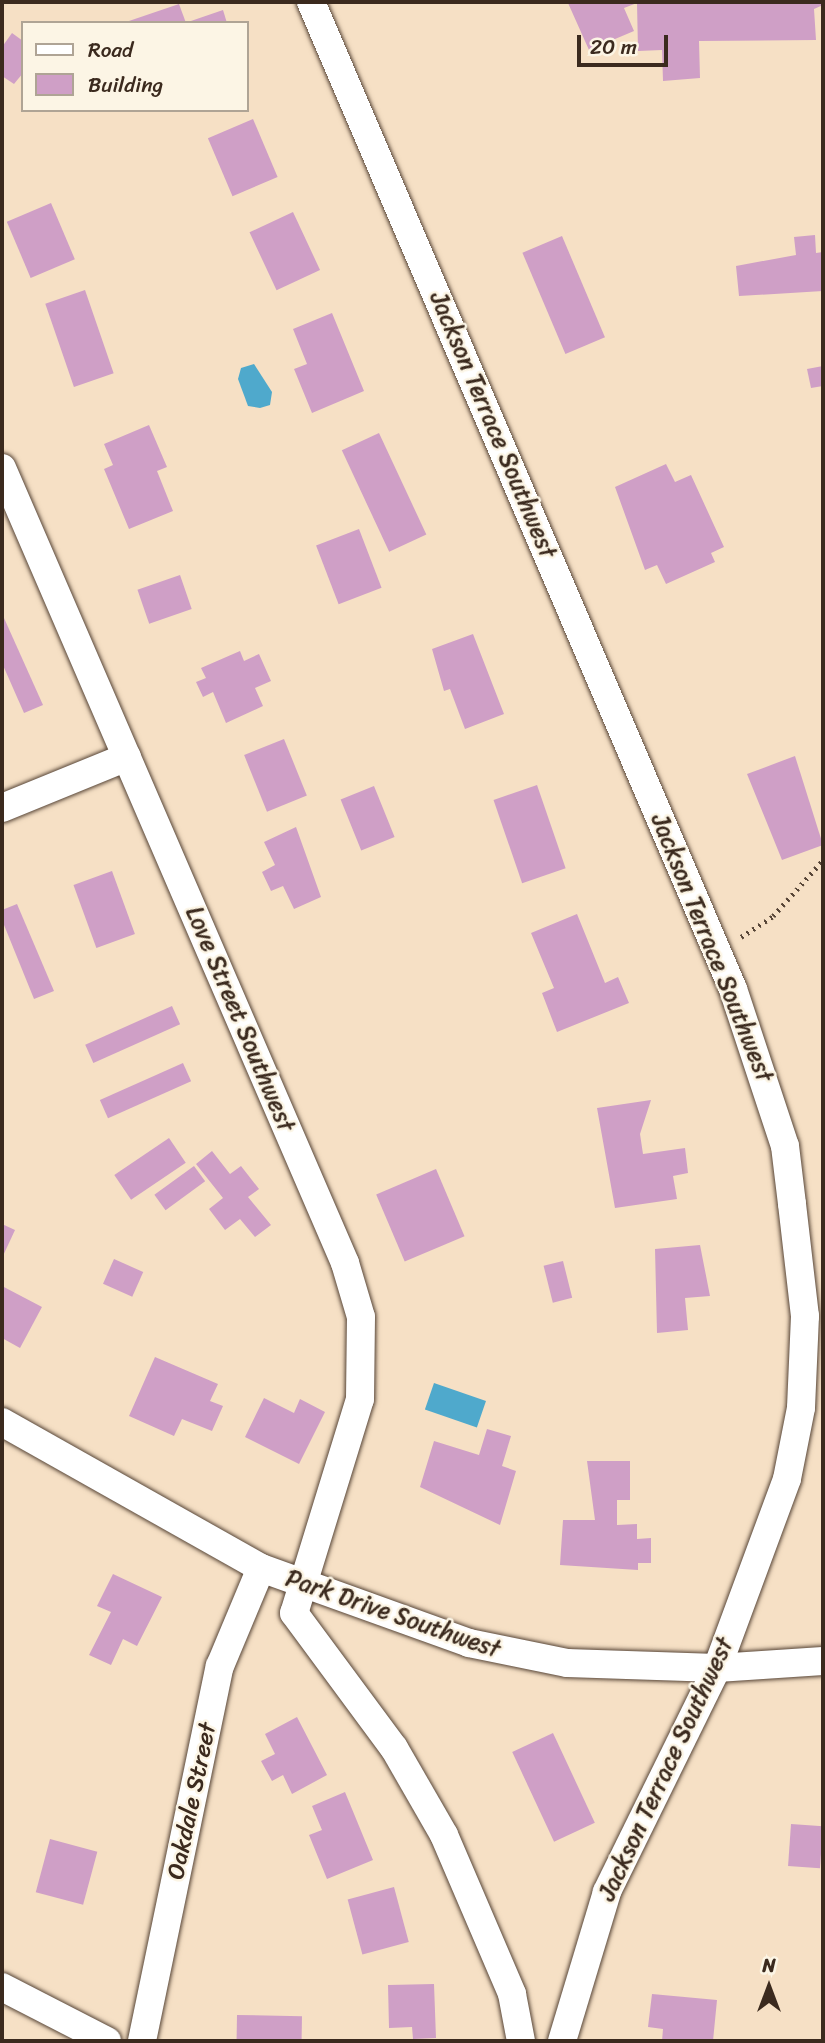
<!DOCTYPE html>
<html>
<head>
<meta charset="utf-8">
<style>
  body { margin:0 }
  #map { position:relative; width:825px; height:2043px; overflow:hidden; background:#f6e0c5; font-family:Sriracha,sans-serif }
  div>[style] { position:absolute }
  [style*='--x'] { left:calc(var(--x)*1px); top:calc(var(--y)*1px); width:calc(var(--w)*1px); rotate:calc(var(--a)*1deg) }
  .water>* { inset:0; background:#4fa9cc; transform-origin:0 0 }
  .building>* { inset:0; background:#cf9fc6; transform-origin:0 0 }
  .path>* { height:4.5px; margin-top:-2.25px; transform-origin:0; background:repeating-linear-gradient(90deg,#574537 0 2px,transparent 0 7px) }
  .roads { filter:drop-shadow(0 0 2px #574537) drop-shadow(0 0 2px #574537) }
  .minor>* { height:28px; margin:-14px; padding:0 14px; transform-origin:14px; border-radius:14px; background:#fff }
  span { translate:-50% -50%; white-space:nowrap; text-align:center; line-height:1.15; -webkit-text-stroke:5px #fcf5e5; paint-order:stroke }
  .street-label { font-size:24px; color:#3b2a1e }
  .frame { position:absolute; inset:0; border:4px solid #3b2a1e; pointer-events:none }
  .legend { position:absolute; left:21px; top:21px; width:228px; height:91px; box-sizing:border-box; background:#fcf5e5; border:2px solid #afa495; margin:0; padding:9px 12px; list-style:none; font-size:21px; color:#3b2a1e }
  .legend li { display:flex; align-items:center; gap:14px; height:35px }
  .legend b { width:35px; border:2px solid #afa495 }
  .north { position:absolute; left:734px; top:1952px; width:70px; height:70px; -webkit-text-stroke:5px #fcf5e5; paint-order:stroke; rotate:0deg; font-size:19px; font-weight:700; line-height:28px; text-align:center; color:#3b2a1e }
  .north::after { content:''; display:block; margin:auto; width:24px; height:32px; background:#3b2a1e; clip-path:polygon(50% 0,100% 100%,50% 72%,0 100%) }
  .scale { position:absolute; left:577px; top:35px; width:91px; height:32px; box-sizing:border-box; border:4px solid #3b2a1e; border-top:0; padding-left:9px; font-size:21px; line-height:24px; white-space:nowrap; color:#3b2a1e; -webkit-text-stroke:5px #fcf5e5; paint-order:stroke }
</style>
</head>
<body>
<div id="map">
  <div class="water">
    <i style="clip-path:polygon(254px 364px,272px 392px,270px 405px,260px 408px,248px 406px,238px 379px,241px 368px)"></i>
    <i style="left:434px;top:1383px;width:55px;height:28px;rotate:19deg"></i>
  </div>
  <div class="building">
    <i style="clip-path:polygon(558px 2px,823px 2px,823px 5px,814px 9px,816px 40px,699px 41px,700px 78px,663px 81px,662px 50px,638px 51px,637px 3px,624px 8px,634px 31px,589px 50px,568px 3px)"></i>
    <i style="clip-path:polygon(179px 4px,186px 23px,126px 23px,126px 22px)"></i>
    <i style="clip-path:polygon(223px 10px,227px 23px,188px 23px,188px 22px)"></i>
    <i style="clip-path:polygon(12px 33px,23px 41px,23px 73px,14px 84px,2px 76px,2px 47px)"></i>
    <i style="left:253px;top:119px;width:63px;height:49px;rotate:67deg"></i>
    <i style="left:51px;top:203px;width:61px;height:48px;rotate:67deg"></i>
    <i style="left:293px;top:212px;width:64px;height:48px;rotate:65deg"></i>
    <i style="clip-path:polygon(815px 235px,816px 253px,823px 252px,823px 291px,739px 296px,736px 266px,796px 255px,794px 237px)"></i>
    <i style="left:562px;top:236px;width:110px;height:43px;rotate:67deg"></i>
    <i style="left:85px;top:290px;width:88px;height:42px;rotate:71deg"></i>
    <i style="clip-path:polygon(332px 313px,364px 391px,312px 413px,294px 369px,307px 364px,293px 329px)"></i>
    <i style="clip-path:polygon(823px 366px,823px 386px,811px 388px,807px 369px)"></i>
    <i style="clip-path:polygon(149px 425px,167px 467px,157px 471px,173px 511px,129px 529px,104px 469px,113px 465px,104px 444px)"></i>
    <i style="left:379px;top:433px;width:112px;height:41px;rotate:65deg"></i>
    <i style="clip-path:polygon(666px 464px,675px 482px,691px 475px,724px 547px,711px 553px,715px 562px,666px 584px,657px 565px,645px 570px,615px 487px)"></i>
    <i style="left:359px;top:529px;width:63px;height:46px;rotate:69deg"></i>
    <i style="left:180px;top:575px;width:36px;height:45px;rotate:71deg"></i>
    <i style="clip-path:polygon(4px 618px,43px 705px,24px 713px,2px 663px)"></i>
    <i style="clip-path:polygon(473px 634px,504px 714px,465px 729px,450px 689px,444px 691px,432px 649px)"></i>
    <i style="clip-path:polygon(240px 651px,244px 661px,259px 654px,271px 681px,255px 688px,263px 706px,226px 723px,213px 692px,203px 697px,196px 682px,206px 678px,201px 668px)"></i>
    <i style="left:284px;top:739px;width:61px;height:43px;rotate:68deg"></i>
    <i style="clip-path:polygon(795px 756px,823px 845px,782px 860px,747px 774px)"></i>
    <i style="left:537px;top:785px;width:88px;height:46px;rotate:71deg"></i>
    <i style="left:374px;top:786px;width:55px;height:36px;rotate:68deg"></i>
    <i style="clip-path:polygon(296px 827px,321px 897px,294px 909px,283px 886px,271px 891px,262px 872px,275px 865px,264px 842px)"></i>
    <i style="left:112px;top:871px;width:67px;height:41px;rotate:70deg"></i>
    <i style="clip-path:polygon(17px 904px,54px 991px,34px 999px,2px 920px,2px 910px)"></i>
    <i style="clip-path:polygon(577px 914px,605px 983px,618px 977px,629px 1003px,557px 1032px,542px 993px,554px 988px,531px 933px)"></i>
    <i style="left:172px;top:1006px;width:20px;height:95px;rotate:66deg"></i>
    <i style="left:183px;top:1063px;width:20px;height:91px;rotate:66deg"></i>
    <i style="clip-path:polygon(651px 1100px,640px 1134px,643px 1154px,685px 1148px,688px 1173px,673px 1176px,677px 1199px,615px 1208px,597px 1108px)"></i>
    <i style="left:169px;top:1138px;width:30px;height:66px;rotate:56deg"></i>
    <i style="clip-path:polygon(212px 1151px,230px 1174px,241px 1166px,259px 1189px,248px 1197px,271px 1225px,255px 1237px,240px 1219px,225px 1230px,209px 1209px,223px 1198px,196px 1164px)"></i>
    <i style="left:194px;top:1166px;width:19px;height:49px;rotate:54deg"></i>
    <i style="left:436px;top:1169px;width:73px;height:65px;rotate:67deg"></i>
    <i style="clip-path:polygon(2px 1224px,15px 1230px,2px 1258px)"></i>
    <i style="clip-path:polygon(700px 1245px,710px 1296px,685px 1298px,688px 1330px,657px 1333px,655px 1249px)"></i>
    <i style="left:114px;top:1259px;width:32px;height:27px;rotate:24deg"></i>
    <i style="left:563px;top:1261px;width:38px;height:20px;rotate:76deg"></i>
    <i style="clip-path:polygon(2px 1286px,42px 1307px,20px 1348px,2px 1338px)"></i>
    <i style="clip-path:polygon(155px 1357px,218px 1384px,210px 1401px,223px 1406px,212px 1431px,182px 1419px,174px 1436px,129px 1416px)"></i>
    <i style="clip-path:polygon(264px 1398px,294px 1413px,300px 1399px,325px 1412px,299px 1464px,245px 1437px)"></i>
    <i style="clip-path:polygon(487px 1429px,511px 1436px,502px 1466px,516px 1471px,500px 1525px,420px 1487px,434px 1441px,479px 1455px)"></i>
    <i style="clip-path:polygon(587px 1461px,630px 1461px,630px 1500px,617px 1500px,617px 1525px,637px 1524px,637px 1539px,651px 1538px,651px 1563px,638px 1563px,638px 1570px,560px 1565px,563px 1520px,595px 1520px)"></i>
    <i style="clip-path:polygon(113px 1574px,162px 1597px,137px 1646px,123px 1639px,111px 1665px,89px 1655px,111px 1612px,97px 1606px)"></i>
    <i style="clip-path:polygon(297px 1717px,327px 1775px,292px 1794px,283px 1775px,272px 1781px,261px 1761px,275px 1754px,265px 1734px)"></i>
    <i style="left:553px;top:1733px;width:99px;height:45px;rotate:65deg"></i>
    <i style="clip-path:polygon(345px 1792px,373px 1860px,327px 1879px,309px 1835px,322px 1830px,312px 1806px)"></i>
    <i style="left:791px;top:1824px;width:32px;height:42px;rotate:4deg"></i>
    <i style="left:50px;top:1839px;width:49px;height:55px;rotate:15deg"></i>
    <i style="left:394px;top:1887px;width:57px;height:48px;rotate:75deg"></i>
    <i style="clip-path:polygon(434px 1984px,436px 2038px,413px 2039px,412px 2027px,389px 2028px,388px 1985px)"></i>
    <i style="clip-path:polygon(652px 1994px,717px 2000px,713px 2041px,662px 2041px,663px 2029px,648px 2027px)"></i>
    <i style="left:237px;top:2015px;width:65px;height:26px;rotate:1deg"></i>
  </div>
  <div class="path">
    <i style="--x:741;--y:937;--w:38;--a:-33"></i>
    <i style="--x:773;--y:916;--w:75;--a:-48.2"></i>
  </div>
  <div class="roads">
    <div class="minor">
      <i style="--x:311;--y:2;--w:1073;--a:66.85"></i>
      <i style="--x:733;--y:989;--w:165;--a:71.7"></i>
      <i style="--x:785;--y:1146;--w:58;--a:83.1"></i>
      <i style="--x:792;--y:1204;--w:113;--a:83.4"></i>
      <i style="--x:805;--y:1316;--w:92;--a:92.5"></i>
      <i style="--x:801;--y:1408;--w:72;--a:101.2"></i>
      <i style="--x:787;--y:1479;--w:202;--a:110.3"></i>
      <i style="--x:717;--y:1668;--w:250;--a:116.2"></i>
      <i style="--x:607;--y:1892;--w:156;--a:106.8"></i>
      <i style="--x:2;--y:468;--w:866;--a:66.66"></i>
      <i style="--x:345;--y:1263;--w:56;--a:73.5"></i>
      <i style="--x:361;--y:1317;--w:82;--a:90.7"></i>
      <i style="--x:360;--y:1399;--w:224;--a:107.1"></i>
      <i style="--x:294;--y:1613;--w:168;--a:53.5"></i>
      <i style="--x:394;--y:1748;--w:100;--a:60.1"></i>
      <i style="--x:444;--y:1835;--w:173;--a:66.8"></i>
      <i style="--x:512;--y:1994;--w:48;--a:79.2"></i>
      <i style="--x:2;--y:808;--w:135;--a:-22.2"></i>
      <i style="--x:2;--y:1422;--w:297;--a:29.4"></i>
      <i style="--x:261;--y:1568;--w:221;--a:19.8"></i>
      <i style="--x:469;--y:1643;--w:100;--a:11.5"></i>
      <i style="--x:567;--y:1663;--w:150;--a:1.9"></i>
      <i style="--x:717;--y:1668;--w:106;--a:-3.8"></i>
      <i style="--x:2;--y:1987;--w:118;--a:27.2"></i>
      <i style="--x:142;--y:2041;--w:383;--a:-78.3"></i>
      <i style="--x:220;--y:1666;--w:106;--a:-67.3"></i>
    </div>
  </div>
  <div class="street-label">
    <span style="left:493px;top:425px;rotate:67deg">Jackson Terrace Southwest</span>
    <span style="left:712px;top:948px;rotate:68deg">Jackson Terrace Southwest</span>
    <span style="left:240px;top:1019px;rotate:67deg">Love Street Southwest</span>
    <span style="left:393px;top:1614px;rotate:19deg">Park Drive Southwest</span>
    <span style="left:666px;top:1769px;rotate:-65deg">Jackson Terrace Southwest</span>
    <span style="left:192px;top:1801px;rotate:-78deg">Oakdale Street</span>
  </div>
  <div class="frame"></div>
  <ul class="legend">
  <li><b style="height:9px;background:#fff"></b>Road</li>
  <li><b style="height:19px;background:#cf9fc6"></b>Building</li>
  </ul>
  <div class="north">N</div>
  <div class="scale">20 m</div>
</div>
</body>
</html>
